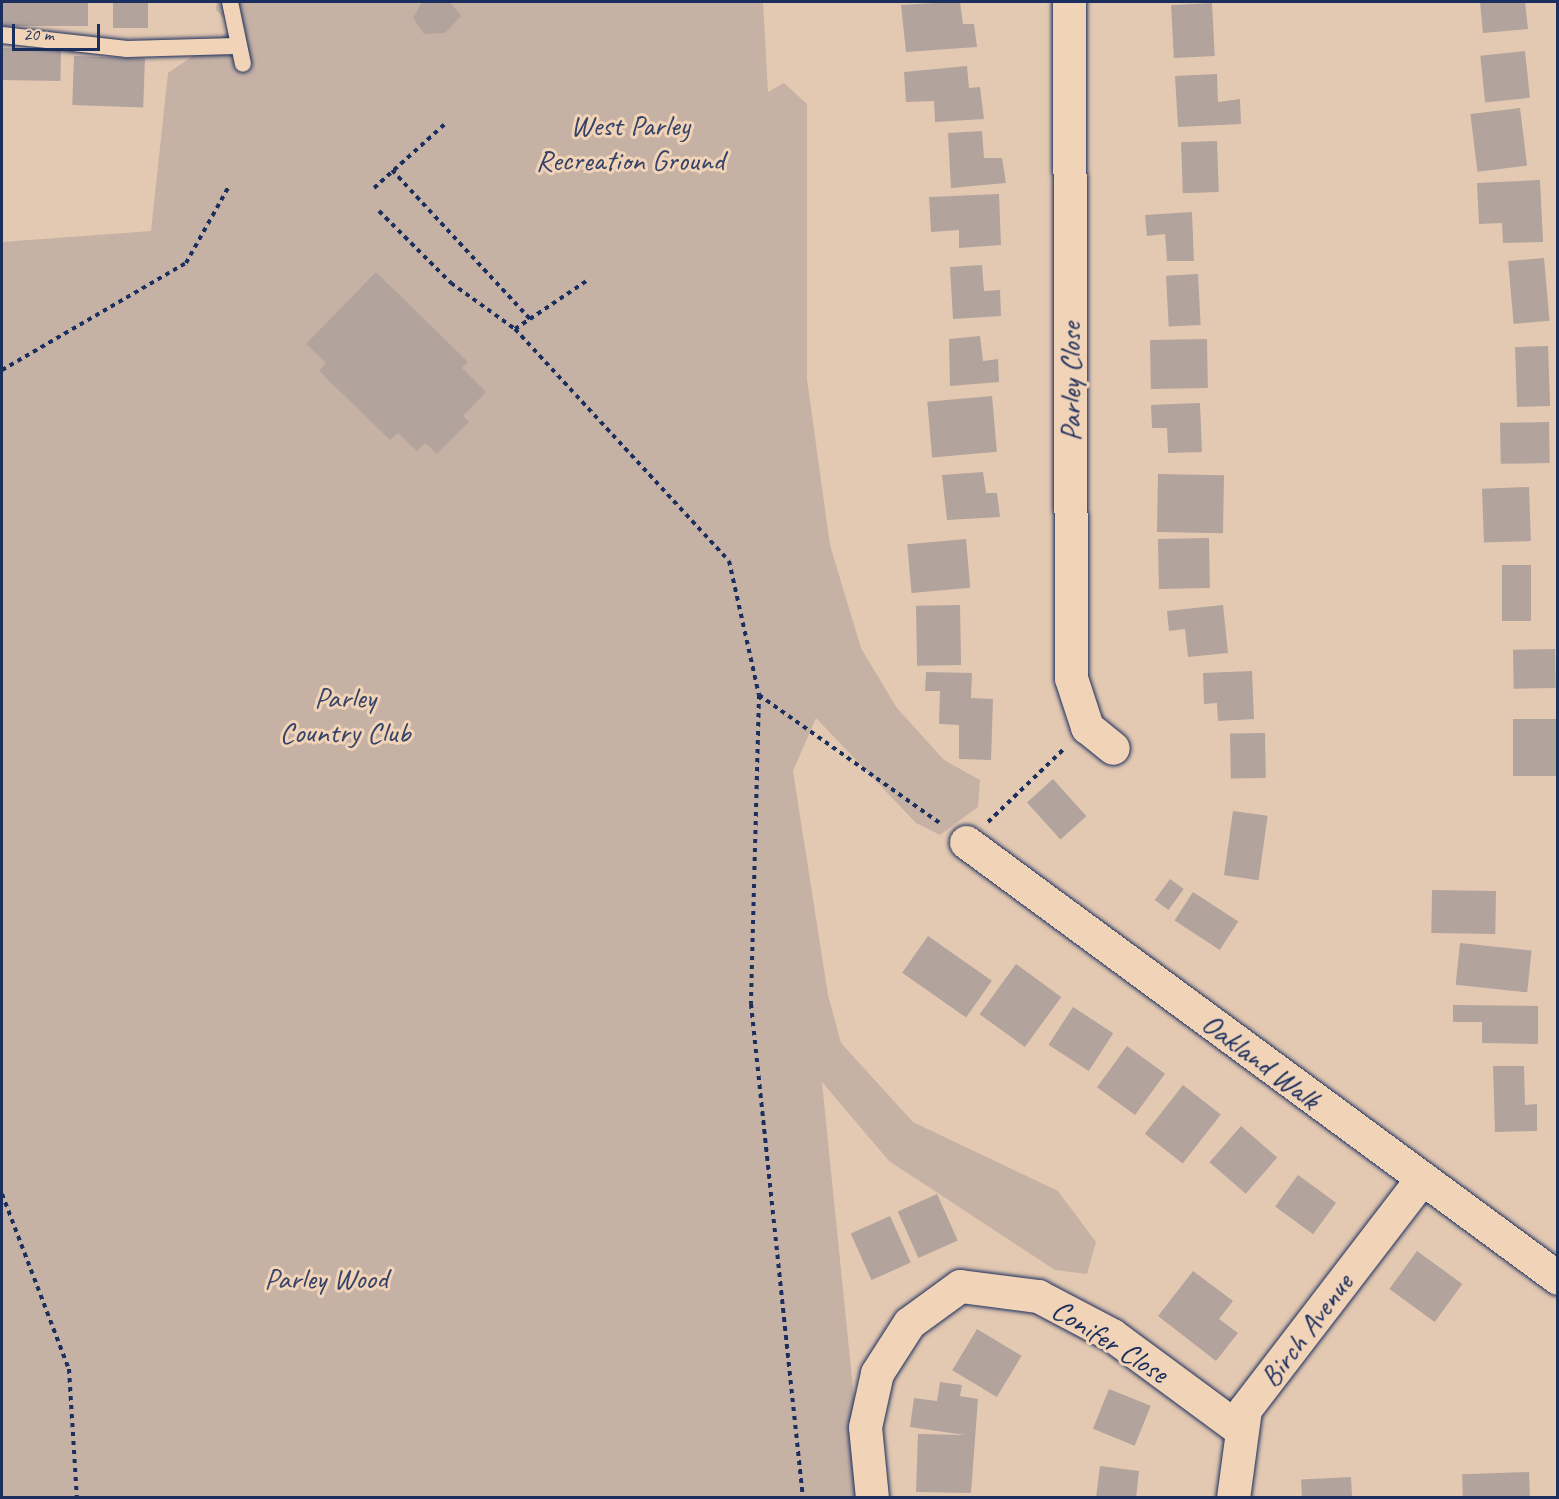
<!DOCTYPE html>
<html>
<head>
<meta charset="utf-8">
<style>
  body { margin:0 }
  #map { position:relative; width:1559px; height:1499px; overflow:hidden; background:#e4c9b2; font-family:Caveat,sans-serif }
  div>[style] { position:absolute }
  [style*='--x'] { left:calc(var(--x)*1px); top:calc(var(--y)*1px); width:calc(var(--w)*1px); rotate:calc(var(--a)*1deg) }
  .green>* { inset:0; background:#c6b2a5 }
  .building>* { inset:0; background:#b2a39d; transform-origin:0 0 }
  .path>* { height:4px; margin-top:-2px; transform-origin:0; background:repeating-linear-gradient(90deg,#1b2f5e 0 4.5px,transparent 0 9px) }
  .roads { filter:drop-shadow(0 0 2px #1b2f5e) drop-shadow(0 0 2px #1b2f5e) }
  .service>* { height:16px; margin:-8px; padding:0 8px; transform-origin:8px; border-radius:8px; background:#f1d3b7 }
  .minor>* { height:33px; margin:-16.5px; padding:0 16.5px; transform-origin:16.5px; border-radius:16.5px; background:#f1d3b7 }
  span { translate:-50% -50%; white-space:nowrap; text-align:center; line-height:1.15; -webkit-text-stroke:6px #f1d3b7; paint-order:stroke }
  .park-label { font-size:30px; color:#354369 }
  .street-label { font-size:30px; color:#1b2f5e }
  .frame { position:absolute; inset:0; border:3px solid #1b2f5e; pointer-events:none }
  .scale { position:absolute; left:12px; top:24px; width:88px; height:27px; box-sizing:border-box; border:3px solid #1b2f5e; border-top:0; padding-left:8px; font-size:18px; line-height:21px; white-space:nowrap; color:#1b2f5e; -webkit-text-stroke:4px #f1d3b7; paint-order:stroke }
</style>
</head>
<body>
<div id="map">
  <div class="green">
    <i style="clip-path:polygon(217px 2px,763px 2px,768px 92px,784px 83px,807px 104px,807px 379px,830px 545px,861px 648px,897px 708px,944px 760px,980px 780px,978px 807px,940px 835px,916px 823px,816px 718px,793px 771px,828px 995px,841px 1043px,913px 1122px,1058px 1191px,1096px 1242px,1087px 1274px,1055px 1270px,889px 1161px,822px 1082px,864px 1497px,2px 1498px,2px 242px,151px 231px,168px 73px,234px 28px,216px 10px)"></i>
  </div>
  <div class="building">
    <i style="left:2px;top:2px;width:86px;height:24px"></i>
    <i style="left:113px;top:2px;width:35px;height:26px"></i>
    <i style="clip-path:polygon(422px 2px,450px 2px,461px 16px,445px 33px,424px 34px,413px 18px)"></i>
    <i style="clip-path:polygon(953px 2px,960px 2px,963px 24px,974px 24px,977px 47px,906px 52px,901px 5px)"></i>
    <i style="clip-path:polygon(1480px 2px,1525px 2px,1528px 29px,1483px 33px)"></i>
    <i style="left:1212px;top:3px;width:53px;height:41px;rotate:87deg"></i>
    <i style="left:2px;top:48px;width:59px;height:32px;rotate:1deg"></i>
    <i style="left:1525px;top:51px;width:47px;height:45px;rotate:84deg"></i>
    <i style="left:74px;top:56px;width:71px;height:49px;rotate:2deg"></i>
    <i style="clip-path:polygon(967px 66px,969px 88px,980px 87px,984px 119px,935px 122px,934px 101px,906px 102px,904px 72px)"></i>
    <i style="clip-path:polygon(1217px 74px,1218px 102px,1240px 99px,1241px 124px,1178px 127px,1175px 76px)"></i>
    <i style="left:1520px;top:108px;width:58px;height:50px;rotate:83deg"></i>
    <i style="clip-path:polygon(982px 131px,984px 158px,1002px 158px,1006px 183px,951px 188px,948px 133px)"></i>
    <i style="left:1217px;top:141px;width:51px;height:36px;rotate:88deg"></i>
    <i style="clip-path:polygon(1540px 180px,1543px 242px,1503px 243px,1502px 223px,1479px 224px,1477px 183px)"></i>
    <i style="clip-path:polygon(999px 194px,1001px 245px,959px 248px,959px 230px,931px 232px,929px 197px)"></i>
    <i style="clip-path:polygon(1192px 212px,1194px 261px,1167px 261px,1165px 234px,1147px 236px,1145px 215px)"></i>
    <i style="left:1544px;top:258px;width:63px;height:36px;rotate:85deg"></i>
    <i style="clip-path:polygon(982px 265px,984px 291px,1000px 290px,1001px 316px,953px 319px,950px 267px)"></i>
    <i style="clip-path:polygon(376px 272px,468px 362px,462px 368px,486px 392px,463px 416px,469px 422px,437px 454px,425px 443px,417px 451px,398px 433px,390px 440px,319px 371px,326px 363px,306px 344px)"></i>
    <i style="left:1198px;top:274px;width:51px;height:32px;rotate:87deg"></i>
    <i style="clip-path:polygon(980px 336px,983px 361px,998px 359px,999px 382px,950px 386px,949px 339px)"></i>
    <i style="left:1207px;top:339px;width:49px;height:57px;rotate:89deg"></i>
    <i style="left:1548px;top:346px;width:60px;height:33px;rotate:88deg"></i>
    <i style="left:992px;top:396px;width:56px;height:65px;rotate:85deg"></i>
    <i style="clip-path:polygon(1200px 403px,1202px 452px,1168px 453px,1167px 428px,1152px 428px,1151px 405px)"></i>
    <i style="left:1549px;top:422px;width:41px;height:49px;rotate:89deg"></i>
    <i style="clip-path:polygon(983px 472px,986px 493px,997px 493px,1000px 517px,947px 520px,942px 475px)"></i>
    <i style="left:1158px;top:474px;width:66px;height:58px;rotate:1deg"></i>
    <i style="left:1529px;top:487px;width:54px;height:47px;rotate:88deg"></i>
    <i style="left:1209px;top:538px;width:50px;height:51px;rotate:89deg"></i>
    <i style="left:966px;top:539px;width:49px;height:59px;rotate:85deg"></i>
    <i style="left:1502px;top:565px;width:29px;height:56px"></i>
    <i style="left:960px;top:605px;width:60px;height:44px;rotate:89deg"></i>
    <i style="clip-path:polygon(1223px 605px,1228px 653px,1188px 657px,1185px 629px,1169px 631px,1167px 611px)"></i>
    <i style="left:1555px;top:649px;width:39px;height:42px;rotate:89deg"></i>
    <i style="clip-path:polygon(1252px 671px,1254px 719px,1218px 721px,1217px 703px,1204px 704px,1203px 673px)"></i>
    <i style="clip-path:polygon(926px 672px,972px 673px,971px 698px,993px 699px,991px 760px,959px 759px,959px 725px,939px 724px,940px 691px,925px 691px)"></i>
    <i style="left:1558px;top:719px;width:57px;height:45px;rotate:90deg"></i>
    <i style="left:1265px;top:733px;width:45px;height:35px;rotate:89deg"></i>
    <i style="left:1053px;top:779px;width:50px;height:35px;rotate:48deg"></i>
    <i style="left:1233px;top:811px;width:35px;height:65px;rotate:8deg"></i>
    <i style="left:1170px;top:879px;width:17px;height:26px;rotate:36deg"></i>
    <i style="left:1432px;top:890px;width:64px;height:43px;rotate:1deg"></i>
    <i style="left:1193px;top:892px;width:54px;height:34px;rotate:33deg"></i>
    <i style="left:928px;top:936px;width:78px;height:45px;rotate:35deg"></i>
    <i style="left:1460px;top:943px;width:72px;height:42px;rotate:6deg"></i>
    <i style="left:1016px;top:964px;width:56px;height:62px;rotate:36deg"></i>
    <i style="clip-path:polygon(1453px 1005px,1538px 1006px,1538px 1044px,1482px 1043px,1482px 1022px,1453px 1022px)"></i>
    <i style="left:1073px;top:1007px;width:48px;height:45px;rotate:33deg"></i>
    <i style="left:1127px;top:1046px;width:47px;height:51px;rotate:36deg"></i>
    <i style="clip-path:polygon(1493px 1066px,1524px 1066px,1525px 1105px,1537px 1104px,1537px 1131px,1495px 1132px)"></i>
    <i style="left:1183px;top:1085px;width:48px;height:62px;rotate:38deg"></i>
    <i style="left:1241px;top:1126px;width:48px;height:48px;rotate:41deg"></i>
    <i style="left:1298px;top:1175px;width:47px;height:39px;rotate:36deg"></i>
    <i style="left:937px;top:1194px;width:51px;height:43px;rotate:66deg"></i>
    <i style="left:890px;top:1216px;width:51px;height:43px;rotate:66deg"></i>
    <i style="left:1417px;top:1251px;width:56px;height:47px;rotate:36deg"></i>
    <i style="clip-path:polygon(1193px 1271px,1233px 1301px,1219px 1319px,1238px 1333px,1216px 1361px,1158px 1316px)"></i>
    <i style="left:977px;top:1329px;width:52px;height:48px;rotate:31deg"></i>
    <i style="clip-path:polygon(940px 1382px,962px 1385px,960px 1396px,978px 1399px,971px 1493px,916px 1492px,918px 1434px,965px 1435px,910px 1427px,914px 1398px,937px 1401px)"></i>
    <i style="left:1109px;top:1389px;width:45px;height:43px;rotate:22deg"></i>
    <i style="clip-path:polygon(1100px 1466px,1139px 1471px,1136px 1498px,1096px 1498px)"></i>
    <i style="left:1529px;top:1472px;width:26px;height:67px;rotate:88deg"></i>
    <i style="left:1351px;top:1477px;width:21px;height:50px;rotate:87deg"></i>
  </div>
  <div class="path">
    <i style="--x:392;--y:170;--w:203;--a:47.2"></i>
    <i style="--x:374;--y:188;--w:97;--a:-42.1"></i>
    <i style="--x:379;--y:211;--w:102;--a:45"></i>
    <i style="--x:451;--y:283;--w:79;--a:35.7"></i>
    <i style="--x:515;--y:329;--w:316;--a:47.3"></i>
    <i style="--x:729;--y:561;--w:137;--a:77.4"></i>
    <i style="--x:759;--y:695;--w:309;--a:91.5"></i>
    <i style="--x:751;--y:1004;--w:497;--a:84"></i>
    <i style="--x:515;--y:329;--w:88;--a:-33.9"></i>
    <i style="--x:2;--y:370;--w:213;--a:-30.2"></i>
    <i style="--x:186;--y:263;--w:88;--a:-60.8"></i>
    <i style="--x:759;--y:695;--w:223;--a:35.3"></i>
    <i style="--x:988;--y:822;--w:107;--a:-43.9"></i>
    <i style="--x:2;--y:1194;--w:187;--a:69.1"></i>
    <i style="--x:69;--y:1369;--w:129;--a:86.5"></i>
  </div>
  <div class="roads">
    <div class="service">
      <i style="--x:230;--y:2;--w:63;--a:78.2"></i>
      <i style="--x:2;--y:35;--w:126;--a:6.4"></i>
      <i style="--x:127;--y:49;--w:108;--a:-1.6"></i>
    </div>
    <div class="minor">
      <i style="--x:1069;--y:2;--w:676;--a:89.83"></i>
      <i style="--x:1071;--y:678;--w:52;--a:71.9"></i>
      <i style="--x:1087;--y:727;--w:33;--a:39"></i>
      <i style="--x:966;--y:842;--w:735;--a:36.37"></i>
      <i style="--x:872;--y:1498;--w:71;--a:-95.6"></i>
      <i style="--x:865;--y:1427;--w:55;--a:-77.5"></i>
      <i style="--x:877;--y:1373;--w:59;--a:-57.4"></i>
      <i style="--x:909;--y:1323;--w:63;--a:-36"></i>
      <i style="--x:960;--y:1286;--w:79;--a:7.3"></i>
      <i style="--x:1038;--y:1296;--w:84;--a:27.8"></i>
      <i style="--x:1112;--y:1335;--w:160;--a:36.4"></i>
      <i style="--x:1233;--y:1498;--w:90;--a:-82.3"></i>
      <i style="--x:1245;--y:1409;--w:289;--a:-52.5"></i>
    </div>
  </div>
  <div class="park-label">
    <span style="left:630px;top:142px">West Parley<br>Recreation Ground</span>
    <span style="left:345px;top:714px">Parley<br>Country Club</span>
    <span style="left:326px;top:1278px">Parley Wood</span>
  </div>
  <div class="street-label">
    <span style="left:1070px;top:382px;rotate:-90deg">Parley Close</span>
    <span style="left:1261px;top:1061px;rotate:37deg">Oakland Walk</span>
    <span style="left:1306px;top:1330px;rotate:-53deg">Birch Avenue</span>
    <span style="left:1110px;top:1341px;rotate:32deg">Conifer Close</span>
  </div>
  <div class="frame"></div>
  <div class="scale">20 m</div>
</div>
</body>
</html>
